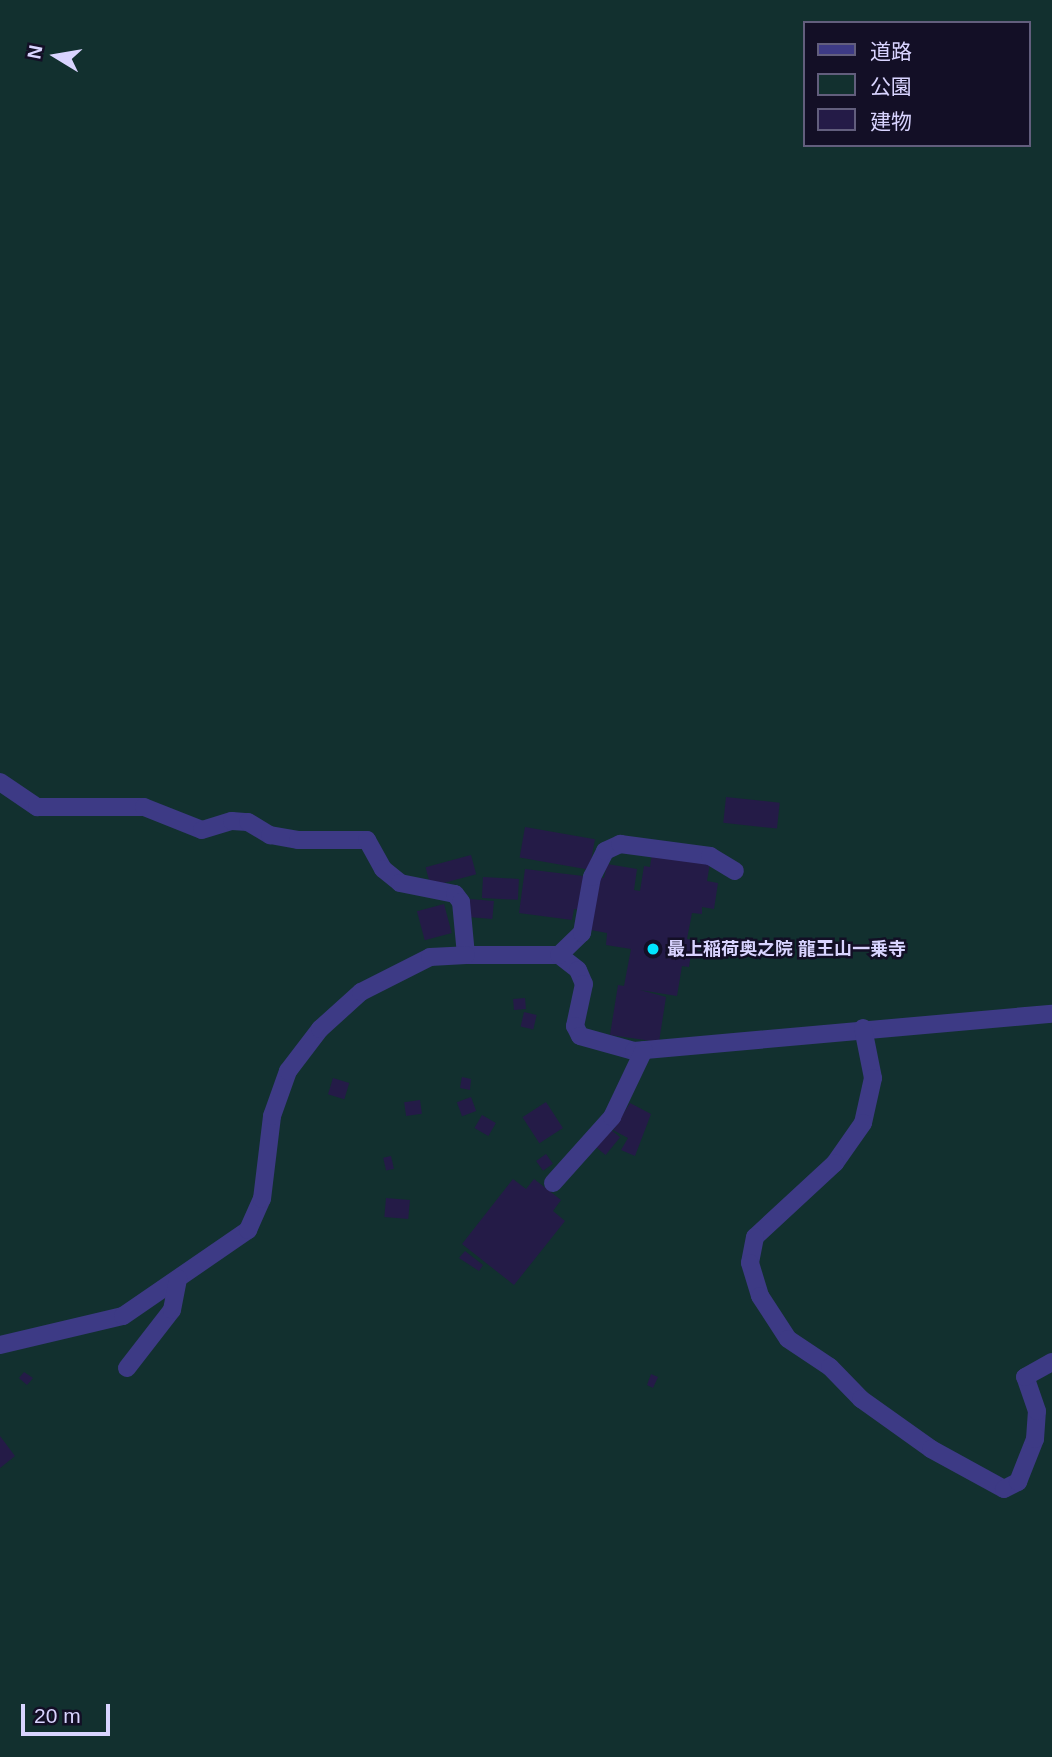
<!DOCTYPE html>
<html>
<head>
<meta charset="utf-8">
<style>
  body { margin:0 }
  #map { position:relative; width:1052px; height:1757px; overflow:hidden; background:#130f26; font-family:Arial,"Noto Sans JP",sans-serif }
  div>[style] { position:absolute }
  [style*='--x'] { left:calc(var(--x)*1px); top:calc(var(--y)*1px); width:calc(var(--w)*1px); rotate:calc(var(--a)*1deg) }
  .green>* { inset:0; background:#12302f }
  .building>* { inset:0; background:#241b47; transform-origin:0 0 }
  .service>* { height:18px; margin:-9px; padding:0 9px; transform-origin:9px; border-radius:9px; background:#3d3a85 }
  .minor>* { height:18px; margin:-9px; padding:0 9px; transform-origin:9px; border-radius:9px; background:#3d3a85 }
  .dots>* { width:19px; height:19px; translate:-50% -50%; box-sizing:border-box; border:4px solid #130f26; border-radius:50% }
  span { translate:-50% -50%; white-space:nowrap; text-align:center; line-height:1.15; -webkit-text-stroke:5px #130f26; paint-order:stroke }
  .poi-label { font-size:18px; color:#d9d4ff; font-weight:700 }
  .left { translate:0 -50%; text-align:left }
  .legend { position:absolute; left:803px; top:21px; width:228px; height:126px; box-sizing:border-box; background:#130f26; border:2px solid #625e7d; margin:0; padding:9px 12px; list-style:none; font-size:21px; color:#d9d4ff }
  .legend li { display:flex; align-items:center; gap:14px; height:35px }
  .legend b { width:35px; border:2px solid #625e7d }
  .north { position:absolute; left:21px; top:21px; width:70px; height:70px; -webkit-text-stroke:5px #130f26; paint-order:stroke; rotate:281deg; font-size:19px; font-weight:700; line-height:28px; text-align:center; color:#d9d4ff }
  .north::after { content:''; display:block; margin:auto; width:24px; height:32px; background:#d9d4ff; clip-path:polygon(50% 0,100% 100%,50% 72%,0 100%) }
  .scale { position:absolute; left:21px; top:1704px; width:89px; height:32px; box-sizing:border-box; border:4px solid #d9d4ff; border-top:0; padding-left:9px; font-size:21px; line-height:24px; white-space:nowrap; color:#d9d4ff; -webkit-text-stroke:5px #130f26; paint-order:stroke }
</style>
</head>
<body>
<div id="map">
  <div class="green">
    <i style="clip-path:polygon(evenodd,0 0,1052px 0,1052px 1757px,0 1757px,0 0,805px 23px,1029px 23px,1029px 145px,805px 145px,805px 23px)"></i>
  </div>
  <div class="building">
    <i style="left:726px;top:797px;width:54px;height:26px;rotate:6deg"></i>
    <i style="left:525px;top:827px;width:71px;height:31px;rotate:10deg"></i>
    <i style="clip-path:polygon(652px 853px,710px 863px,707px 881px,718px 883px,714px 909px,702px 907px,702px 914px,692px 913px,687px 939px,693px 940px,689px 967px,682px 966px,677px 996px,640px 990px,666px 997px,659px 1042px,610px 1035px,618px 985px,624px 986px,631px 949px,606px 945px,607px 933px,591px 930px,600px 877px,604px 878px,607px 864px,637px 869px,634px 890px,640px 891px,644px 866px,650px 867px)"></i>
    <i style="left:471px;top:855px;width:20px;height:47px;rotate:75deg"></i>
    <i style="clip-path:polygon(525px 869px,583px 876px,581px 910px,574px 909px,572px 920px,519px 913px)"></i>
    <i style="left:483px;top:877px;width:36px;height:21px;rotate:3deg"></i>
    <i style="left:470px;top:899px;width:24px;height:18px;rotate:5deg"></i>
    <i style="left:444px;top:904px;width:30px;height:28px;rotate:75deg"></i>
    <i style="left:525px;top:998px;width:11px;height:12px;rotate:85deg"></i>
    <i style="left:524px;top:1012px;width:13px;height:15px;rotate:13deg"></i>
    <i style="clip-path:polygon(462px 1077px,471px 1079px,470px 1090px,460px 1088px)"></i>
    <i style="left:333px;top:1078px;width:17px;height:17px;rotate:17deg"></i>
    <i style="left:471px;top:1097px;width:15px;height:15px;rotate:70deg"></i>
    <i style="left:420px;top:1100px;width:14px;height:16px;rotate:82deg"></i>
    <i style="left:546px;top:1102px;width:31px;height:28px;rotate:57deg"></i>
    <i style="clip-path:polygon(630px 1103px,651px 1114px,635px 1156px,621px 1150px,628px 1138px,613px 1130px)"></i>
    <i style="left:482px;top:1115px;width:16px;height:15px;rotate:30deg"></i>
    <i style="left:610px;top:1129px;width:13px;height:23px;rotate:39deg"></i>
    <i style="left:546px;top:1154px;width:12px;height:12px;rotate:55deg"></i>
    <i style="left:391px;top:1156px;width:13px;height:8px;rotate:77deg"></i>
    <i style="clip-path:polygon(513px 1179px,526px 1189px,534px 1179px,561px 1200px,553px 1211px,565px 1221px,514px 1285px,462px 1244px)"></i>
    <i style="left:386px;top:1198px;width:24px;height:19px;rotate:5deg"></i>
    <i style="clip-path:polygon(465px 1251px,483px 1265px,479px 1271px,459px 1258px)"></i>
    <i style="clip-path:polygon(24px 1372px,33px 1378px,27px 1385px,19px 1378px)"></i>
    <i style="clip-path:polygon(651px 1374px,658px 1377px,653px 1388px,647px 1385px)"></i>
    <i style="clip-path:polygon(0 1436px,15px 1456px,0 1468px)"></i>
  </div>
  <div class="service">
    <i style="--x:0;--y:782;--w:45;--a:34"></i>
    <i style="--x:37;--y:807;--w:107;--a:0"></i>
    <i style="--x:144;--y:807;--w:62;--a:21.6"></i>
    <i style="--x:202;--y:830;--w:31;--a:-17"></i>
    <i style="--x:232;--y:821;--w:16;--a:4"></i>
    <i style="--x:248;--y:822;--w:26;--a:31"></i>
    <i style="--x:270;--y:835;--w:28;--a:10"></i>
    <i style="--x:298;--y:840;--w:69;--a:0"></i>
    <i style="--x:367;--y:840;--w:33;--a:61"></i>
    <i style="--x:383;--y:869;--w:22;--a:39"></i>
    <i style="--x:400;--y:883;--w:56;--a:11.3"></i>
    <i style="--x:455;--y:894;--w:10;--a:53"></i>
    <i style="--x:461;--y:902;--w:53;--a:84.6"></i>
    <i style="--x:466;--y:955;--w:93;--a:0"></i>
    <i style="--x:559;--y:955;--w:24;--a:38"></i>
    <i style="--x:578;--y:970;--w:15;--a:67"></i>
    <i style="--x:584;--y:984;--w:43;--a:102.1"></i>
    <i style="--x:575;--y:1026;--w:11;--a:63"></i>
    <i style="--x:580;--y:1036;--w:56;--a:15.5"></i>
    <i style="--x:634;--y:1051;--w:420;--a:-5.1"></i>
    <i style="--x:559;--y:955;--w:32;--a:-44"></i>
    <i style="--x:582;--y:933;--w:57;--a:-79.9"></i>
    <i style="--x:592;--y:877;--w:29;--a:-63"></i>
    <i style="--x:605;--y:851;--w:17;--a:-25"></i>
    <i style="--x:620;--y:844;--w:91;--a:7.6"></i>
    <i style="--x:710;--y:856;--w:29;--a:31"></i>
    <i style="--x:863;--y:1028;--w:51;--a:78.7"></i>
    <i style="--x:873;--y:1078;--w:46;--a:102.5"></i>
    <i style="--x:863;--y:1123;--w:49;--a:125"></i>
    <i style="--x:835;--y:1163;--w:109;--a:137.2"></i>
    <i style="--x:755;--y:1237;--w:26;--a:101"></i>
    <i style="--x:750;--y:1263;--w:34;--a:73"></i>
    <i style="--x:760;--y:1296;--w:51;--a:56.9"></i>
    <i style="--x:788;--y:1339;--w:50;--a:33.7"></i>
    <i style="--x:830;--y:1367;--w:45;--a:45.9"></i>
    <i style="--x:861;--y:1399;--w:86;--a:35.5"></i>
    <i style="--x:931;--y:1449;--w:83;--a:28.7"></i>
    <i style="--x:1004;--y:1489;--w:16;--a:-27"></i>
    <i style="--x:1018;--y:1482;--w:46;--a:-68.4"></i>
    <i style="--x:1035;--y:1439;--w:28;--a:-86"></i>
    <i style="--x:1037;--y:1411;--w:36;--a:-109"></i>
    <i style="--x:1025;--y:1377;--w:31;--a:-29"></i>
    <i style="--x:553;--y:1183;--w:89;--a:-48.2"></i>
    <i style="--x:612;--y:1117;--w:74;--a:-64.5"></i>
  </div>
  <div class="minor">
    <i style="--x:0;--y:1345;--w:126;--a:-13.3"></i>
    <i style="--x:123;--y:1316;--w:152;--a:-34.5"></i>
    <i style="--x:248;--y:1230;--w:34;--a:-66"></i>
    <i style="--x:262;--y:1199;--w:84;--a:-83.1"></i>
    <i style="--x:272;--y:1116;--w:48;--a:-70.4"></i>
    <i style="--x:288;--y:1071;--w:53;--a:-52.7"></i>
    <i style="--x:320;--y:1029;--w:55;--a:-42.1"></i>
    <i style="--x:361;--y:992;--w:77;--a:-26.9"></i>
    <i style="--x:430;--y:957;--w:36;--a:-3"></i>
    <i style="--x:127;--y:1368;--w:73;--a:-52.2"></i>
    <i style="--x:172;--y:1310;--w:32;--a:-79"></i>
  </div>
  <div class="dots">
    <i style="left:653px;top:949px;background:#00e5ff"></i>
  </div>
  <div class="poi-label">
    <span class="left" style="left:667px;top:949px">最上稲荷奥之院 龍王山一乗寺</span>
  </div>
  <ul class="legend">
  <li><b style="height:9px;background:#3d3a85"></b>道路</li>
  <li><b style="height:19px;background:#12302f"></b>公園</li>
  <li><b style="height:19px;background:#241b47"></b>建物</li>
  </ul>
  <div class="north">N</div>
  <div class="scale">20 m</div>
</div>
</body>
</html>
